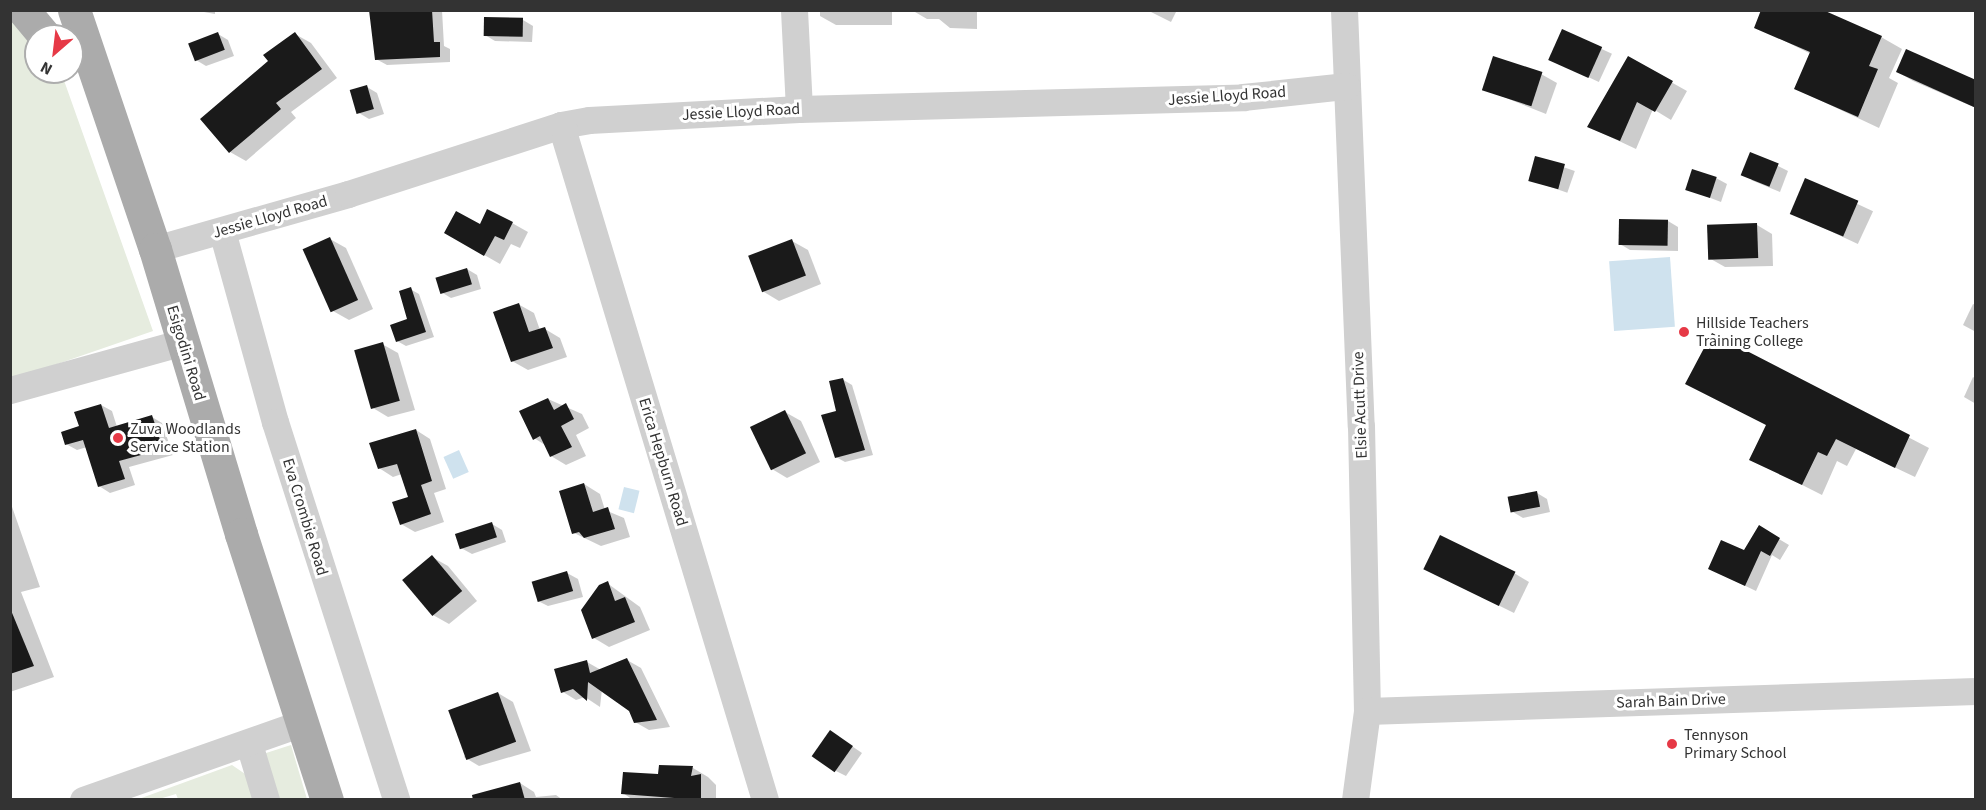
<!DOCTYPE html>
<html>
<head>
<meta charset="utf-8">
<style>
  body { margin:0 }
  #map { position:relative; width:1986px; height:810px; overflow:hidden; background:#fff; font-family:"Source Sans 3",sans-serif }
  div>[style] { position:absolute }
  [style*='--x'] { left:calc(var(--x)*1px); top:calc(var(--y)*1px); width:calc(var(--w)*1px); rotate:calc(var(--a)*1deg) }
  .green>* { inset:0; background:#e6ecdf }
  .water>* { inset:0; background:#cfe2ee; transform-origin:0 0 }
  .shadow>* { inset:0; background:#0003; transform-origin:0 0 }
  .building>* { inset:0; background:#1a1a1a; transform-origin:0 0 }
  .minor>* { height:27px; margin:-13.5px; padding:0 13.5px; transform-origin:13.5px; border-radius:13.5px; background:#d0d0d0 }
  .major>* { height:33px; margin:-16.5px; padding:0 16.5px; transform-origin:16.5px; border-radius:16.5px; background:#ababab }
  .dots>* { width:16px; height:16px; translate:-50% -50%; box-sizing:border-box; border:3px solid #fff; border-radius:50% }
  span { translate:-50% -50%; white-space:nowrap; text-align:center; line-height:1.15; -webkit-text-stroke:6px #fff; paint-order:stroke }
  .street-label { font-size:16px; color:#333 }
  .poi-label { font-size:16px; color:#333 }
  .left { translate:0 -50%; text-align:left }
  .frame { position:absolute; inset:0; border:12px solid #333; pointer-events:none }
  .north { position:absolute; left:24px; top:24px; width:60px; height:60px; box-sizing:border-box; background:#fff; border:2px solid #adadad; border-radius:50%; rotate:208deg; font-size:16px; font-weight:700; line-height:24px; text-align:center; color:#333 }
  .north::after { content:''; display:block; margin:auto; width:21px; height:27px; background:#e63946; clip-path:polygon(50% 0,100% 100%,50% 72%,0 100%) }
</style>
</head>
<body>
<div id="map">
  <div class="green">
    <i style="clip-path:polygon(10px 16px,36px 43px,36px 72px,61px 72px,153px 331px,11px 380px)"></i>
    <i style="clip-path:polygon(291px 745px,307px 799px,277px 799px,263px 754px)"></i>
    <i style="clip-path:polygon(232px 765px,251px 778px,258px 799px,178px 799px,176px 794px,159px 799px,136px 800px)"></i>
  </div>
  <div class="water">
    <i style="left:1670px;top:257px;width:70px;height:61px;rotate:86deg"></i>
    <i style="left:459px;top:450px;width:24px;height:17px;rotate:66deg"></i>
    <i style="left:624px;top:487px;width:16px;height:23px;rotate:14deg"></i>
  </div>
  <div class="shadow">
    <i style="clip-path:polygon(193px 10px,215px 10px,215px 14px)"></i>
    <i style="clip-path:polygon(372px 10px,442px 10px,444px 46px,450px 49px,450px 62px,387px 65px,376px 59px)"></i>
    <i style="clip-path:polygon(820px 10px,892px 10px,892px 25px,836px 25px,820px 16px)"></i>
    <i style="clip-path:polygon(977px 10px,977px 29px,950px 28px,939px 19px,927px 19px,915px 12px)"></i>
    <i style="clip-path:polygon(1147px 10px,1177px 10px,1171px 22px)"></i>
    <i style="clip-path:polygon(523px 20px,533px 26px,532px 42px,495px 41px,485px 35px)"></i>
    <i style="clip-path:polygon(1756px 27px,1881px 37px,1902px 49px,1889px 78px,1898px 83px,1879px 128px,1796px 89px,1811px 54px)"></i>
    <i style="left:1563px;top:31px;width:54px;height:31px;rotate:25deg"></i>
    <i style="clip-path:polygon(218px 34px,228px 40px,234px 56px,206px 66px,196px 60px)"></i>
    <i style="clip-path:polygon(295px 34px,311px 43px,337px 78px,291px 112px,296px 118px,246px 161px,230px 152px,202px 119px,270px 61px)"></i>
    <i style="clip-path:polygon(1628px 58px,1687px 91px,1671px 120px,1653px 109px,1636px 149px,1589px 127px)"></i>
    <i style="clip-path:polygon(1898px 72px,1976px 82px,1976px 108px,1913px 81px)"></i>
    <i style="clip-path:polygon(1541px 74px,1557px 83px,1546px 114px,1484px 89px)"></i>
    <i style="clip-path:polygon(367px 87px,377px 93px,384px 114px,369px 119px,359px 113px)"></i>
    <i style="left:1537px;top:158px;width:40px;height:23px;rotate:19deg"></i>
    <i style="clip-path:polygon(1778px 166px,1788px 171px,1780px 192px,1751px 180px)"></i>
    <i style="clip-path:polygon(1716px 178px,1727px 184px,1721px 202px,1687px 189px)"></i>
    <i style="left:1806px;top:180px;width:74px;height:36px;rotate:25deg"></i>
    <i style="clip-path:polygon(1620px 220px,1668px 221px,1678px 227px,1678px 251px,1630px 250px,1620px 244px)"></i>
    <i style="clip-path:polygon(512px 223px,528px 232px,520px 248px,511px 244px,500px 264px,446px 233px)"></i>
    <i style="clip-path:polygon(1757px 225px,1772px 234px,1773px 266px,1725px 267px,1709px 258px)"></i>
    <i style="clip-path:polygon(330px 239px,346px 248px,373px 309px,349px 320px,333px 311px)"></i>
    <i style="clip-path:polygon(792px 241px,808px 250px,821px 284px,779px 301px,764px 292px)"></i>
    <i style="clip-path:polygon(467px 269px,477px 275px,481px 289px,451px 298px,441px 292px)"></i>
    <i style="clip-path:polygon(410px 289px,419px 294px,434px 337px,406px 346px,397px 341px,409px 320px)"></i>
    <i style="clip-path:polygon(518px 304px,534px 313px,540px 330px,545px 329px,560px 338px,567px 357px,528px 370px,512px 361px)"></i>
    <i style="clip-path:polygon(1973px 304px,1976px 305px,1976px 332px,1963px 325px)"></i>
    <i style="clip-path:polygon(1712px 335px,1929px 448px,1915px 477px,1856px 449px,1847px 466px,1837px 461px,1822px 495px,1751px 459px,1767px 425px)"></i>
    <i style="clip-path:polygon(382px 344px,398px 353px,415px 410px,388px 417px,373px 408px)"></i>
    <i style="clip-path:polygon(1973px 377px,1976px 379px,1976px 404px,1964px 397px)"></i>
    <i style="clip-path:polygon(842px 379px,852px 385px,873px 455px,845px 462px,836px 457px)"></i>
    <i style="clip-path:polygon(548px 399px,582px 414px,589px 428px,576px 435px,586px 456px,566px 465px,551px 456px,545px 445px,534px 438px)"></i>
    <i style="clip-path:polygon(101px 405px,112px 411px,117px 427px,152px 417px,162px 423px,173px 455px,129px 467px,135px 485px,110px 493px,99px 486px,87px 447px,77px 450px,66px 444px)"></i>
    <i style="clip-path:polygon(785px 412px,801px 421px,820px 462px,787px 478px,772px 469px)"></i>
    <i style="clip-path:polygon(416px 430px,430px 439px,446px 489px,434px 493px,444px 522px,415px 532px,401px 524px,410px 498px,402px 474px,393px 477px,379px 468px)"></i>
    <i style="clip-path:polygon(584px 484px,600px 494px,605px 510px,624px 518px,630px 537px,601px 546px,574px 533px)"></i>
    <i style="clip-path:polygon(1537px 493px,1547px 499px,1550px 512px,1523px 518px,1513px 512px)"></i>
    <i style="clip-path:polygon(10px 501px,40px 587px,21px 592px,54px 677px,10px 692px)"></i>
    <i style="clip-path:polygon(492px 524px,502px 530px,506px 542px,472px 554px,461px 548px)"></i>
    <i style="clip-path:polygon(1759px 527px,1789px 545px,1780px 560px,1772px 555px,1756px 591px,1710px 569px,1745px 552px)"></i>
    <i style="clip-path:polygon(432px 557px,448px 566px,477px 601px,449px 624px,433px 615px,404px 580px)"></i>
    <i style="clip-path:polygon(567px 573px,578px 579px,583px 597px,548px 606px,538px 601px)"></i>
    <i style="clip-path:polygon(1514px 573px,1529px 582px,1514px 613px,1441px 577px)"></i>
    <i style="clip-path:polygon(607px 583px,640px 607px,650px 630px,609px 647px,594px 638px)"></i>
    <i style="clip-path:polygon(627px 660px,641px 668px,670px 727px,649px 730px,635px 722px,630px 710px,602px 689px,600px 707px,585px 697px,576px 700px,563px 692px,587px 662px,601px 670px)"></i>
    <i style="clip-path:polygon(498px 693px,513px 702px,531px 751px,479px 766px,464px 757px)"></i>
    <i style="clip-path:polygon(840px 738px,862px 753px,846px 776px,836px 771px)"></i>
    <i style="clip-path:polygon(661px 767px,693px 768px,708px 777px,716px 785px,716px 800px,633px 800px,623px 793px,659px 776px)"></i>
    <i style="clip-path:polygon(520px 783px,534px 792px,536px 797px,556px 795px,563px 800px,498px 800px)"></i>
  </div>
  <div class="building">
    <i style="clip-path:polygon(369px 10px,432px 10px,434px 42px,440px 42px,440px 57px,375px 60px)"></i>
    <i style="clip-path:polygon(1761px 10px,1823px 10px,1882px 36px,1869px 66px,1878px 69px,1858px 117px,1794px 89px,1810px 52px,1754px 28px)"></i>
    <i style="left:484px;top:17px;width:39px;height:19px;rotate:1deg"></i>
    <i style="left:1562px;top:29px;width:44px;height:34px;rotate:24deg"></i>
    <i style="left:218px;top:32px;width:19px;height:32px;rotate:69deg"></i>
    <i style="clip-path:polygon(295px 32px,322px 69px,276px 103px,281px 109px,229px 153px,200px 119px,268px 61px,263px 55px)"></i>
    <i style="clip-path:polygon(1906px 49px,1976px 80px,1976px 108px,1896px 72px)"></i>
    <i style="left:1493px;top:56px;width:52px;height:36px;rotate:18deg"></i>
    <i style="clip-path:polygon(1628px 56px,1673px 81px,1655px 112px,1637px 102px,1620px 141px,1587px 127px)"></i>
    <i style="left:367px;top:85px;width:25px;height:18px;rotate:74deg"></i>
    <i style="left:1750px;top:152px;width:31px;height:25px;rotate:22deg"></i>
    <i style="left:1535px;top:156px;width:31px;height:26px;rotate:15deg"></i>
    <i style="left:1692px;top:169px;width:26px;height:22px;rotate:18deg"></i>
    <i style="left:1805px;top:178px;width:58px;height:39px;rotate:23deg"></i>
    <i style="clip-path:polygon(487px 209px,513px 222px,504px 240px,495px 236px,484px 256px,444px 233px,456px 211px,480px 224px)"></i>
    <i style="left:1619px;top:219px;width:49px;height:26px;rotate:1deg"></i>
    <i style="left:1757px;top:223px;width:35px;height:50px;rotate:88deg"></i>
    <i style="left:330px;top:237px;width:69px;height:30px;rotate:66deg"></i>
    <i style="left:792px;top:239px;width:39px;height:47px;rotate:69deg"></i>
    <i style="left:467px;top:268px;width:17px;height:33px;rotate:73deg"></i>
    <i style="clip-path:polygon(411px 287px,426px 332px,396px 342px,390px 325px,407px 319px,399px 291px)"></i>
    <i style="clip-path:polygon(519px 303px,529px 332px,545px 327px,553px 348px,511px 362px,493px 312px)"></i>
    <i style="clip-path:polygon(1712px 333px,1910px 435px,1895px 468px,1836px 439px,1827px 456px,1818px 452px,1802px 485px,1749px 460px,1766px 425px,1685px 384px)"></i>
    <i style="left:383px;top:342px;width:61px;height:30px;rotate:74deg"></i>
    <i style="clip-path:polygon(843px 378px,865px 450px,835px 458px,821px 415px,836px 411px,829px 381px)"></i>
    <i style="clip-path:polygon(548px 398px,554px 410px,566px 403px,574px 419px,561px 426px,572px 447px,550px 457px,540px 436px,533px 440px,519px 411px)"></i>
    <i style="clip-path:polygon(101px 404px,109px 428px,152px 415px,163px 449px,119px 461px,125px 479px,98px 487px,83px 440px,65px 445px,61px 432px,79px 426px,74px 412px)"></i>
    <i style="left:785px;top:410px;width:48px;height:39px;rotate:64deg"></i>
    <i style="clip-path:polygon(416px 429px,432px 481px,421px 485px,431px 514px,400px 525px,392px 502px,408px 497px,397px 464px,378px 469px,369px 443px)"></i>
    <i style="clip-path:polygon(584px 483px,593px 512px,608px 507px,615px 529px,584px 538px,579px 532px,572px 534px,559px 491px)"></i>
    <i style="left:1537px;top:491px;width:16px;height:30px;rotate:79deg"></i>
    <i style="left:492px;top:522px;width:16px;height:39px;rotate:72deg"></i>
    <i style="clip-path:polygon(1759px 525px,1780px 538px,1770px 556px,1761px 551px,1745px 586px,1708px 569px,1721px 540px,1744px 550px)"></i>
    <i style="left:1440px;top:535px;width:84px;height:38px;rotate:26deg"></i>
    <i style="left:432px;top:555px;width:47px;height:39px;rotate:50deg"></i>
    <i style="left:567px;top:571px;width:21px;height:37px;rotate:73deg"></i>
    <i style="clip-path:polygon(608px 581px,615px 601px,625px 597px,635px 622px,592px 639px,581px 610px,599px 585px)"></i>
    <i style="clip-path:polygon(10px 608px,34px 666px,10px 674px)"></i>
    <i style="clip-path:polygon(627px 658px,657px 720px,634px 723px,629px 711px,588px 682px,587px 701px,573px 689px,561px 693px,554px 669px,587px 660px,590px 673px)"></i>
    <i style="left:498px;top:692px;width:53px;height:53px;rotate:70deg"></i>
    <i style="left:830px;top:730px;width:28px;height:32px;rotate:35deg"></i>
    <i style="clip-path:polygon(659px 765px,693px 766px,691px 776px,701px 774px,701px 800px,621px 794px,623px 772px,658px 774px)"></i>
    <i style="clip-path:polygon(520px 782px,525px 800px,473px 800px,472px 795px)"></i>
  </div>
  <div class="minor">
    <i style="--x:794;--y:10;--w:99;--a:87.1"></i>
    <i style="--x:1344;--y:10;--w:416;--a:87.7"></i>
    <i style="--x:1361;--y:426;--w:285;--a:88.8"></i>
    <i style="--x:1367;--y:711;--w:90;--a:97.7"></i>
    <i style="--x:561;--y:125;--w:705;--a:73.18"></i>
    <i style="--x:222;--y:231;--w:198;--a:74.5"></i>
    <i style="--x:275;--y:422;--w:397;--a:72.2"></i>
    <i style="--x:155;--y:249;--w:201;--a:-15.9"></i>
    <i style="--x:348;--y:194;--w:224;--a:-17.9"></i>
    <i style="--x:561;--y:125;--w:28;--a:-10"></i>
    <i style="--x:589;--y:120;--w:210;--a:-3"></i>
    <i style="--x:799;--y:109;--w:444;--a:-1.5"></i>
    <i style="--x:1243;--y:97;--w:104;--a:-6.1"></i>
    <i style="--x:10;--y:390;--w:180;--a:-15.5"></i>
    <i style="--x:1367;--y:711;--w:609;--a:-1.88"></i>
    <i style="--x:249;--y:744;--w:59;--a:73.1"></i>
    <i style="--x:83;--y:800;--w:232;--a:-19.4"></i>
  </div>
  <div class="major">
    <i style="--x:23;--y:10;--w:34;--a:50"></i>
    <i style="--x:74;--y:10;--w:252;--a:71.3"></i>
    <i style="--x:155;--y:249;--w:298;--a:73.2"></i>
    <i style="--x:241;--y:534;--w:280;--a:72.1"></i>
  </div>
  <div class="dots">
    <i style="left:1684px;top:332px;background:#e63946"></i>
    <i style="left:118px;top:438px;background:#e63946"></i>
    <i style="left:1672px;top:744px;background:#e63946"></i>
  </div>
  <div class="street-label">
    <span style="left:1227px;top:96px;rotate:-4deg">Jessie Lloyd Road</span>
    <span style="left:741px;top:112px;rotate:-3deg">Jessie Lloyd Road</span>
    <span style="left:270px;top:217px;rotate:-16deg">Jessie Lloyd Road</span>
    <span style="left:186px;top:353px;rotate:73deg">Esigodini Road</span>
    <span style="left:1360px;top:405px;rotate:-92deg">Elsie Acutt Drive</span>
    <span style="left:663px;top:462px;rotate:73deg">Erica Hepburn Road</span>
    <span style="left:305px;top:517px;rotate:73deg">Eva Crombie Road</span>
    <span style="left:1671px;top:701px;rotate:-2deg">Sarah Bain Drive</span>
  </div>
  <div class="poi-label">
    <span class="left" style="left:1696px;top:332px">Hillside Teachers<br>Training College</span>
    <span class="left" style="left:130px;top:438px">Zuva Woodlands<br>Service Station</span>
    <span class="left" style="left:1684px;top:744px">Tennyson<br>Primary School</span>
  </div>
  <div class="frame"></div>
  <div class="north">N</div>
</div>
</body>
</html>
